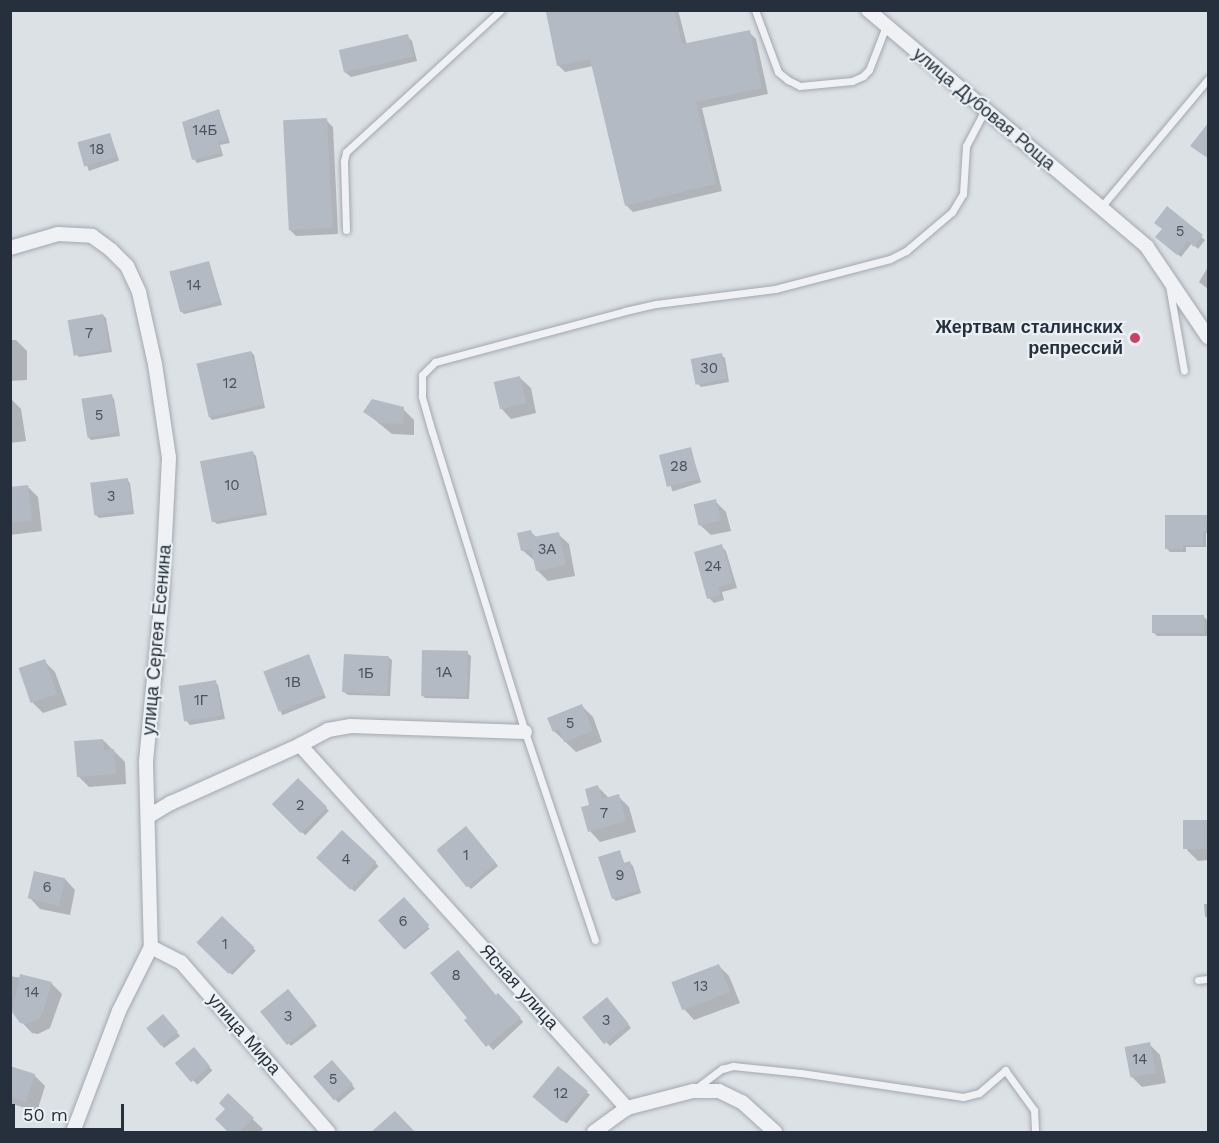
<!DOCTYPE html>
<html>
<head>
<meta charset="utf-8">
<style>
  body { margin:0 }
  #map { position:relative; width:1219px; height:1143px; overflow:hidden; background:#dce1e6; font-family:"Work Sans",sans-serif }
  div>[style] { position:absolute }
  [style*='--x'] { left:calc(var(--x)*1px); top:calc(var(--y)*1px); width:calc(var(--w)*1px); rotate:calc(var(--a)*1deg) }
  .shadow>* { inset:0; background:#0003; transform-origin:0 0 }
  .building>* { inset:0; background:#b4bac3; transform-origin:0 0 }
  .roads { filter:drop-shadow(0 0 2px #a2a8b0) drop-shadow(0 0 2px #a2a8b0) }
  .lane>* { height:7px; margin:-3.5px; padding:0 3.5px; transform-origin:3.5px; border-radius:3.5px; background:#eff1f5 }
  .street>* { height:14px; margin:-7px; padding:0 7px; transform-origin:7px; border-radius:7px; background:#eff1f5 }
  .dots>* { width:16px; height:16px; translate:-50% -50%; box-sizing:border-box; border:3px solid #ebf0f4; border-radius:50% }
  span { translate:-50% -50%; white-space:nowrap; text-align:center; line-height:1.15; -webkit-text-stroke:4.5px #ebf0f4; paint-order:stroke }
  .number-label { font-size:15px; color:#4a525e }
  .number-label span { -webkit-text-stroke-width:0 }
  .street-label { font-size:18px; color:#26303c }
  .poi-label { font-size:18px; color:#26303c; font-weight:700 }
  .right { translate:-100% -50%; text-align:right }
  .frame { position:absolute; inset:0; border:12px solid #26303c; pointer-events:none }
  .scale { position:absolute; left:12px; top:1104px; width:112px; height:27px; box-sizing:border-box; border:3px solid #26303c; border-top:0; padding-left:8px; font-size:18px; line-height:21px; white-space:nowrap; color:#26303c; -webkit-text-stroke:4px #ebf0f4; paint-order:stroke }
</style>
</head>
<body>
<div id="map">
  <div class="shadow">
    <i style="clip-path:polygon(559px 10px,678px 10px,687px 45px,749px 32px,756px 39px,768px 94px,702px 108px,722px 191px,633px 212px,626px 205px,593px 66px,565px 72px,558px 65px)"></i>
    <i style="clip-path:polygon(407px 36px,412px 41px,417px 61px,351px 77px,345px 72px)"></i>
    <i style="clip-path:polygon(219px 110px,230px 143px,220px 145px,223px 156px,197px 163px,194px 159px)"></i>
    <i style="clip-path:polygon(326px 120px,333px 127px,338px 234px,296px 236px,289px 229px)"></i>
    <i style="left:110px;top:134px;width:28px;height:32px;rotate:71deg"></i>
    <i style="clip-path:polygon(1167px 208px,1205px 240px,1198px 249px,1192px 243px,1181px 257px,1160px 240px)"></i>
    <i style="clip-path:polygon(209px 262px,222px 305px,184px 314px,181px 311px)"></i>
    <i style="clip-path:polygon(1208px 267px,1208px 289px,1199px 282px)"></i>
    <i style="clip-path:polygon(103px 315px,106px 318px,112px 352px,79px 357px,76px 354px)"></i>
    <i style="clip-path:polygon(10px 340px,16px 340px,27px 351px,27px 380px,10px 381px)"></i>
    <i style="clip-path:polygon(251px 352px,254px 355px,265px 408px,212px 420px,209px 416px)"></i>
    <i style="clip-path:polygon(721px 355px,725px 358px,729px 382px,701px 387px,698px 384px)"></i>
    <i style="clip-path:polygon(520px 378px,531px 388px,536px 413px,511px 419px,501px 408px,495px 383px)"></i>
    <i style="clip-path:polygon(111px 396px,114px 399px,120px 436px,91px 440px,88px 437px)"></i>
    <i style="clip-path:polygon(10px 398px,21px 409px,26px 441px,10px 443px)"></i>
    <i style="clip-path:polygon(403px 409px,414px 420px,414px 435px,392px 434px,365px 412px)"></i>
    <i style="left:690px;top:448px;width:36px;height:30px;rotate:72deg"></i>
    <i style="clip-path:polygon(253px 453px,256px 456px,267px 515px,217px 524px,213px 521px)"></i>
    <i style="clip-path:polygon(127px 480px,130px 483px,134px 514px,99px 518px,96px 515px)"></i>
    <i style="clip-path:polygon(27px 486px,38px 497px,42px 531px,10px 535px,10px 488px)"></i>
    <i style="clip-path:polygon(715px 501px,726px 512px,731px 531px,711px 535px,700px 525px)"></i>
    <i style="clip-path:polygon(1207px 516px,1208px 533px,1206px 533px,1206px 547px,1186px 547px,1186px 552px,1170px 552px,1167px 549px)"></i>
    <i style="clip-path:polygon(531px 532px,537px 538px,558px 534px,569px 544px,575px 576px,548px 581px,537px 570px,535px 561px,522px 550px)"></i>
    <i style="clip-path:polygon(721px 546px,726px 551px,737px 588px,722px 592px,724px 600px,714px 603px,709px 598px)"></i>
    <i style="clip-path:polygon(1204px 617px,1207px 620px,1207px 636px,1157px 636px,1153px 632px)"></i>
    <i style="clip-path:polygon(467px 653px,471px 656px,469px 699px,425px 698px,422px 695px)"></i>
    <i style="left:309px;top:656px;width:45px;height:47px;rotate:68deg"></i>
    <i style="clip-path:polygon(388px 657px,392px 660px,390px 696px,348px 695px,344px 692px)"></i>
    <i style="clip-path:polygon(44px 661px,55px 672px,67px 705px,43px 713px,32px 702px)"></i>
    <i style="clip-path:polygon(215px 682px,218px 685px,225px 719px,190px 725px,187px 722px,181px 688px)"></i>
    <i style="clip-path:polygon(582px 706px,593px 717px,602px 742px,576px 752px,554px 731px)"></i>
    <i style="clip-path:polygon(103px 740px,125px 762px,126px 784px,89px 787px,78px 776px)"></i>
    <i style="left:298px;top:781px;width:43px;height:34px;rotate:44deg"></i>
    <i style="clip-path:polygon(598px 787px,609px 798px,618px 796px,629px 807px,636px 832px,600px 842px,590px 831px,591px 806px)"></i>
    <i style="clip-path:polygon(1208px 821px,1208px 860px,1198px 861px,1187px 850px)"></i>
    <i style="clip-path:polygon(469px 831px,498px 866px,471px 889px,468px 886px)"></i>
    <i style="left:342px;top:832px;width:50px;height:35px;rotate:43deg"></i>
    <i style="clip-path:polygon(619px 852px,625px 864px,630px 863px,633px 866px,641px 893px,616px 901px,613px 898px)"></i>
    <i style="clip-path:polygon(65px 879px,75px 890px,70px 915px,40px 909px,30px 898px)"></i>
    <i style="left:407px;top:902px;width:35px;height:32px;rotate:50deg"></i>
    <i style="clip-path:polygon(1204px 904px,1208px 904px,1208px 919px,1205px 916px)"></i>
    <i style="left:222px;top:918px;width:47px;height:34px;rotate:44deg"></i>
    <i style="clip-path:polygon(718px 965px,729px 976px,740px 1003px,694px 1020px,684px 1009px)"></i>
    <i style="clip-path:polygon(10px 976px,51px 983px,62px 994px,50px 1028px,38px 1034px,32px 1033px,17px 1017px,10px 1007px)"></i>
    <i style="clip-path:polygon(291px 994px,317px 1026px,291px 1046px,262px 1012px)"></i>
    <i style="left:498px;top:995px;width:37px;height:41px;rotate:47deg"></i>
    <i style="clip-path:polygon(607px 1000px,631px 1028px,610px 1046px,607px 1043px)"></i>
    <i style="clip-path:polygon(166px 1019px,180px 1036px,164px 1048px,148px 1028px)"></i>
    <i style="clip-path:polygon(1149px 1044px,1160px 1055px,1166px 1083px,1142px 1087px,1132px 1077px)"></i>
    <i style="left:193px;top:1050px;width:28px;height:21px;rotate:46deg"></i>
    <i style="left:332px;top:1062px;width:35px;height:22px;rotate:49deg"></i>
    <i style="clip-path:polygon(10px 1067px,34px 1075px,45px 1086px,37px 1112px,10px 1103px)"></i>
    <i style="left:558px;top:1069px;width:41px;height:37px;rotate:39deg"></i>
    <i style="clip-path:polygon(228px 1095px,263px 1129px,260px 1132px,230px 1132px,217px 1119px,227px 1109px)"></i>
    <i style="clip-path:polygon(395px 1113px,413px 1132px,373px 1132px)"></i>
  </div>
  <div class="building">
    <i style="clip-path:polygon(555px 10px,674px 10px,682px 44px,750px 30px,762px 88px,696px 102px,716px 184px,625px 206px,590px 59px,557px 66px,546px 12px)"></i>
    <i style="left:408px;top:34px;width:23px;height:71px;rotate:77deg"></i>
    <i style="clip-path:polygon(219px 109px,227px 140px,218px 142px,221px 153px,192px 160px,182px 122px)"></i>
    <i style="left:327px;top:118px;width:110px;height:44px;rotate:87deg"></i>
    <i style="clip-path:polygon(1209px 122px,1209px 159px,1190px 146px)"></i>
    <i style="left:110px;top:133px;width:25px;height:34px;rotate:74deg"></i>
    <i style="clip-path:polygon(1167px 206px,1203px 235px,1194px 247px,1188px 241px,1177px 255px,1155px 237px,1162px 229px,1154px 223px)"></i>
    <i style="left:209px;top:261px;width:42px;height:41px;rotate:75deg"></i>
    <i style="left:103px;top:314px;width:36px;height:36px;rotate:80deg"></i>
    <i style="left:251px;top:351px;width:55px;height:56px;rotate:77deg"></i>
    <i style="left:722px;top:353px;width:26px;height:32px;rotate:79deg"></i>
    <i style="left:520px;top:376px;width:28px;height:27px;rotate:77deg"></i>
    <i style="left:112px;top:394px;width:39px;height:31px;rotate:81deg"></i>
    <i style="clip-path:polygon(372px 399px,404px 407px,403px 424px,380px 423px,363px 412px)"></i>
    <i style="left:691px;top:447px;width:33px;height:33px;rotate:76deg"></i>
    <i style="left:253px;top:451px;width:62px;height:54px;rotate:79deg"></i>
    <i style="left:128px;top:478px;width:33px;height:38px;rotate:83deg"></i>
    <i style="clip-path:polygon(28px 485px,32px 520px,10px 523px,10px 487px)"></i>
    <i style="left:716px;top:499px;width:22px;height:23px;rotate:77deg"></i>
    <i style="clip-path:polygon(1165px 515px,1207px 515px,1207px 531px,1203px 531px,1203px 545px,1183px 545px,1183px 549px,1165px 549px)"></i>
    <i style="clip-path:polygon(531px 530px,533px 537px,559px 532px,566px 565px,536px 571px,531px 549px,521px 551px,517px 533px)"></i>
    <i style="clip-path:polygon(722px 544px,733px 583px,718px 587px,720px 595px,707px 599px,694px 552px)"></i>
    <i style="left:1152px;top:615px;width:52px;height:18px"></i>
    <i style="left:422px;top:650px;width:46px;height:46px;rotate:1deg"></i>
    <i style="left:309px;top:654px;width:43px;height:49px;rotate:69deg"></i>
    <i style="left:344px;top:654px;width:45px;height:38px;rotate:3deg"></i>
    <i style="left:45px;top:659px;width:37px;height:28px;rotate:71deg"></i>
    <i style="left:216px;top:680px;width:36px;height:38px;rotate:81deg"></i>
    <i style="clip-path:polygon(582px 704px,593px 731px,564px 742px,559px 729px,553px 732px,547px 718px)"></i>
    <i style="clip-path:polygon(103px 739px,104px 750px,114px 749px,116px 774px,77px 777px,74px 741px)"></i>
    <i style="left:298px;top:778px;width:41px;height:37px;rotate:45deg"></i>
    <i style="clip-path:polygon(598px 785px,602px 799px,619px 794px,626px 821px,588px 832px,581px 807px,589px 805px,585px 789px)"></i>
    <i style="left:1209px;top:820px;width:29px;height:26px;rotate:90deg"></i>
    <i style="left:466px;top:826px;width:48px;height:38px;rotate:51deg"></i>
    <i style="left:342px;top:830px;width:47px;height:38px;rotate:43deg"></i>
    <i style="clip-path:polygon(620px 850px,624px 863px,630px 861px,639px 890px,612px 899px,598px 857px)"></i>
    <i style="left:34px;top:871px;width:32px;height:28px;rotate:13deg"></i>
    <i style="left:404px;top:897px;width:38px;height:35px;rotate:48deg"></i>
    <i style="left:222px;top:916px;width:45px;height:37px;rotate:44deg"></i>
    <i style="clip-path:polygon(458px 950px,496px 995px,498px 993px,521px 1018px,486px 1047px,464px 1020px,467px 1018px,430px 973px)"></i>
    <i style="left:719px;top:964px;width:30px;height:51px;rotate:69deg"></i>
    <i style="clip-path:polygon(20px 974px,52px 982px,43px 1012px,39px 1018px,27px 1024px,20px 1023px,12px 1012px)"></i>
    <i style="left:288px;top:989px;width:43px;height:36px;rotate:51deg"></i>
    <i style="left:607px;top:997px;width:35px;height:32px;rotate:51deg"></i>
    <i style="left:163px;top:1014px;width:23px;height:22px;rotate:50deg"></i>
    <i style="left:1150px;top:1042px;width:31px;height:26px;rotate:79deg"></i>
    <i style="left:194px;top:1047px;width:25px;height:25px;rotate:50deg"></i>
    <i style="left:332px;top:1060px;width:32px;height:25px;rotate:49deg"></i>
    <i style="clip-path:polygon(10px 1066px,35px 1074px,26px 1102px,10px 1097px)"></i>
    <i style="left:558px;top:1066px;width:39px;height:40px;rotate:40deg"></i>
    <i style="clip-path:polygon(228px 1093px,254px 1118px,239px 1132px,228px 1132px,215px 1119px,225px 1109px,219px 1103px)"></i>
    <i style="clip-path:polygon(395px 1111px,415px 1132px,371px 1132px)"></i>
  </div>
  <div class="roads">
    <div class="lane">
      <i style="--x:755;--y:10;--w:66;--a:69.6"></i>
      <i style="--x:778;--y:72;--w:13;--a:39"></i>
      <i style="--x:788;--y:80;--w:13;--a:27"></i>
      <i style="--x:800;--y:86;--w:52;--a:-5.5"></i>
      <i style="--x:852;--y:81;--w:12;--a:-24"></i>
      <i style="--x:863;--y:76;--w:8;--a:-45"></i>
      <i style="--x:869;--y:70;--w:47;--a:-68.9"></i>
      <i style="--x:1101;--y:207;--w:167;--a:-50.1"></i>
      <i style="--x:346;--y:230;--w:69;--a:-91.7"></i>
      <i style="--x:344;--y:161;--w:9;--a:-77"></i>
      <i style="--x:346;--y:152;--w:210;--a:-42.5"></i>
      <i style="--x:1169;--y:285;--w:87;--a:80.1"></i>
      <i style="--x:595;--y:940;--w:219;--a:-108.6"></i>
      <i style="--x:525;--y:732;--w:314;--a:-107.2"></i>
      <i style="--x:432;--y:432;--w:37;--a:-106"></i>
      <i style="--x:422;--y:396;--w:21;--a:-90"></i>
      <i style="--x:422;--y:375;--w:18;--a:-45"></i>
      <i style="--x:435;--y:362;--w:197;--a:-15"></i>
      <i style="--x:625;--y:311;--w:32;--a:-13"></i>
      <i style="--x:656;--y:304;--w:120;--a:-7.2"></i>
      <i style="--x:775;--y:289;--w:119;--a:-14.6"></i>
      <i style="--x:890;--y:259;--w:18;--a:-27"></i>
      <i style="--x:906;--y:251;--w:60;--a:-40.3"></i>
      <i style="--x:952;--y:212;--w:21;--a:-59"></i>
      <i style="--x:963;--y:194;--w:48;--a:-86.4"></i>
      <i style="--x:966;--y:146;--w:41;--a:-62.2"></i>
      <i style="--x:1198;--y:980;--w:10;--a:-6"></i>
      <i style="--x:695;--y:1089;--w:34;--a:-37"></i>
      <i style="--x:722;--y:1069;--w:11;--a:-15"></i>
      <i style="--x:733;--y:1066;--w:68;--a:5.9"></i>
      <i style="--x:801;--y:1073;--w:164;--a:8.4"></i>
      <i style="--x:963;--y:1097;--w:16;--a:-14"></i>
      <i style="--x:979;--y:1093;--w:35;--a:-41"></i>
      <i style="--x:1005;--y:1070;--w:49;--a:54.1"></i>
      <i style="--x:1034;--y:1110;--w:22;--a:87"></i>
    </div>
    <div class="street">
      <i style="--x:868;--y:10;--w:366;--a:40.3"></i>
      <i style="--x:1147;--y:247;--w:109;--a:55.9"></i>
      <i style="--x:10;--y:248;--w:50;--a:-16.3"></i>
      <i style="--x:58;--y:234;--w:34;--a:3"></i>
      <i style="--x:92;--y:236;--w:24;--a:36"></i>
      <i style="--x:111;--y:250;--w:23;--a:45"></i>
      <i style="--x:127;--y:266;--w:29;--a:65"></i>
      <i style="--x:139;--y:292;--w:74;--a:77.5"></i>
      <i style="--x:155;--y:364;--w:95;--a:81.5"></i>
      <i style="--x:169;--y:458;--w:137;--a:92.9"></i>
      <i style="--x:162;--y:595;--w:168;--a:95.5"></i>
      <i style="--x:146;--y:762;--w:185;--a:88.5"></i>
      <i style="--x:151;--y:947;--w:72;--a:116.6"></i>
      <i style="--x:119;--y:1011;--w:129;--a:110.8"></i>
      <i style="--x:300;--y:745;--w:32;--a:-28"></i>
      <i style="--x:328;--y:730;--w:23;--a:-10"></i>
      <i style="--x:351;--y:726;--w:174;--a:2"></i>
      <i style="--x:149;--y:816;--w:26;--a:-31"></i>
      <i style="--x:171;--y:803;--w:141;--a:-24.2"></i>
      <i style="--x:300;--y:745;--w:489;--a:48"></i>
      <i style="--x:627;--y:1108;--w:68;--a:-14.4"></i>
      <i style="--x:693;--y:1091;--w:26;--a:0"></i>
      <i style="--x:719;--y:1091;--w:25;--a:26"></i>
      <i style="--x:742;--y:1102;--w:45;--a:42.3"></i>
      <i style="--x:151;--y:947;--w:34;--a:27"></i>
      <i style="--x:181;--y:962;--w:225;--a:49.1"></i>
      <i style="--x:594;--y:1132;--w:41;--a:-36"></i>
    </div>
  </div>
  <div class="dots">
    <i style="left:1135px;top:338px;background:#cb4261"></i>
  </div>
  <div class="number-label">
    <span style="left:205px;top:131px">14Б</span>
    <span style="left:97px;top:150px">18</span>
    <span style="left:1180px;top:232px">5</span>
    <span style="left:194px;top:286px">14</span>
    <span style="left:89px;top:334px">7</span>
    <span style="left:709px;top:369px">30</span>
    <span style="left:230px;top:384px">12</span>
    <span style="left:99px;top:416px">5</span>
    <span style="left:679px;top:467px">28</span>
    <span style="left:232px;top:486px">10</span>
    <span style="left:111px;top:497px">3</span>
    <span style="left:547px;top:550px">3А</span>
    <span style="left:713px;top:567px">24</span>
    <span style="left:444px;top:673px">1А</span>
    <span style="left:366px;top:674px">1Б</span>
    <span style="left:293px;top:683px">1В</span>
    <span style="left:201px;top:701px">1Г</span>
    <span style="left:570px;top:724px">5</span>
    <span style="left:300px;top:806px">2</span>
    <span style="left:604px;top:814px">7</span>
    <span style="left:466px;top:856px">1</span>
    <span style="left:346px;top:860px">4</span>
    <span style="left:620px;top:876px">9</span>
    <span style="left:47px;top:888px">6</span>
    <span style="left:403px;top:922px">6</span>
    <span style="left:225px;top:945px">1</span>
    <span style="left:456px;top:976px">8</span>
    <span style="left:701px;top:987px">13</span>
    <span style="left:32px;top:993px">14</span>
    <span style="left:288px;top:1017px">3</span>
    <span style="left:606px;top:1021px">3</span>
    <span style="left:1140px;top:1060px">14</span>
    <span style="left:333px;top:1080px">5</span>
    <span style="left:561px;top:1094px">12</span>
  </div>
  <div class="street-label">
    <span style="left:984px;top:109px;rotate:40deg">улица Дубовая Роща</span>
    <span style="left:157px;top:640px;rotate:-85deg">улица Сергея Есенина</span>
    <span style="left:519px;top:987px;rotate:48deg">Ясная улица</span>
    <span style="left:244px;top:1034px;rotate:49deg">улица Мира</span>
  </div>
  <div class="poi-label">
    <span class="right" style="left:1123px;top:338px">Жертвам сталинских<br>репрессий</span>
  </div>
  <div class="frame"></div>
  <div class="scale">50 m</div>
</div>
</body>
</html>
